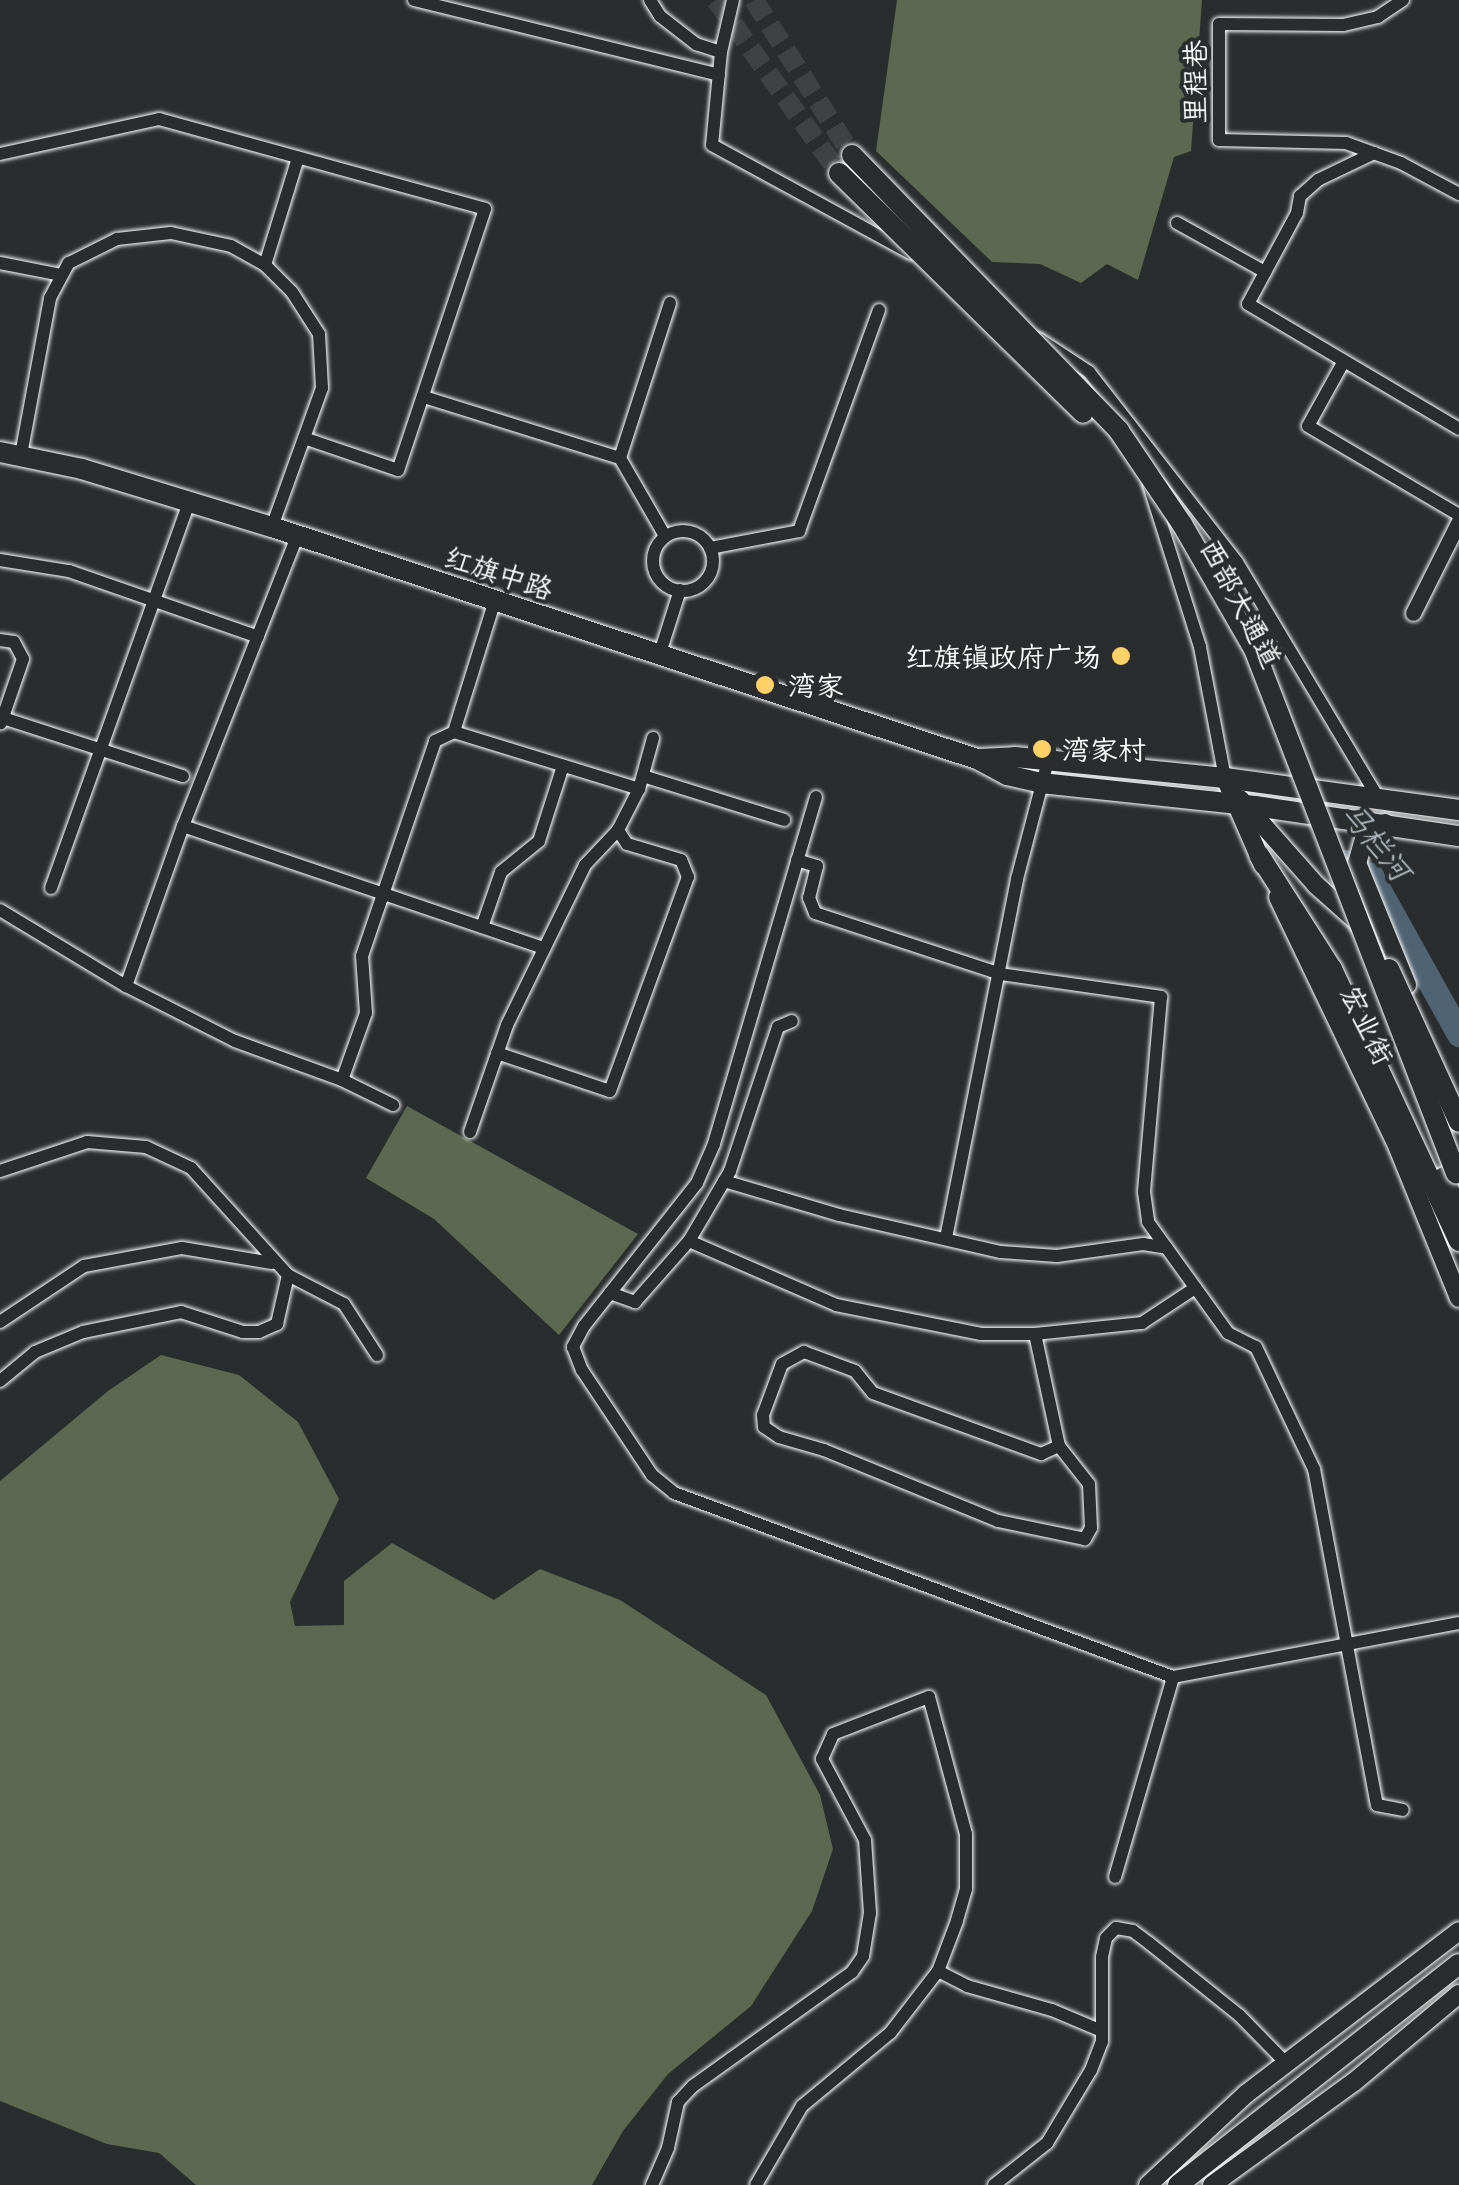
<!DOCTYPE html>
<html>
<head>
<meta charset="utf-8">
<style>
  body { margin:0 }
  #map { position:relative; width:1459px; height:2185px; overflow:hidden; background:#2a2d2e; font-family:"Playpen Sans","LXGW WenKai TC",sans-serif }
  div>[style] { position:absolute }
  [style*='--x'] { left:calc(var(--x)*1px); top:calc(var(--y)*1px); width:calc(var(--w)*1px); rotate:calc(var(--a)*1deg) }
  .green>* { inset:0; background:#5c684f }
  .river>* { height:25px; margin:-12.5px; padding:0 12.5px; transform-origin:12.5px; border-radius:12.5px; background:#506373 }
  .trunk-tunnel>* { height:20px; margin-top:-10px; transform-origin:0; background:repeating-linear-gradient(90deg,#3f4243 0 20px,transparent 0 30px) }
  .roads { filter:drop-shadow(0 0 2px #fff) drop-shadow(0 0 2px #fff) }
  .minor>* { height:12px; margin:-6px; padding:0 6px; transform-origin:6px; border-radius:6px; background:#2a2d2e }
  .minor>.ring { margin:-6px; padding:0; box-sizing:content-box; background:none; border:12px solid #2a2d2e; border-radius:50% }
  .tertiary>* { height:15px; margin:-7.5px; padding:0 7.5px; transform-origin:7.5px; border-radius:7.5px; background:#2a2d2e }
  .secondary>* { height:18px; margin:-9px; padding:0 9px; transform-origin:9px; border-radius:9px; background:#2a2d2e }
  .primary>* { height:20px; margin:-10px; padding:0 10px; transform-origin:10px; border-radius:10px; background:#2a2d2e }
  .trunk>* { height:20px; margin:-10px; padding:0 10px; transform-origin:10px; border-radius:10px; background:#2a2d2e }
  .bridges { filter:drop-shadow(0 0 2px #fff) drop-shadow(0 0 2px #fff) }
  .trunk-bridge>* { height:20px; margin:-10px; padding:0 10px; transform-origin:10px; border-radius:10px; background:#2a2d2e }
  .dots>* { width:28px; height:28px; translate:-50% -50%; box-sizing:border-box; border:5px solid #2a2d2e; border-radius:50% }
  span { translate:-50% -50%; white-space:nowrap; text-align:center; line-height:1.15; -webkit-text-stroke:8px #2a2d2e; paint-order:stroke }
  .street-label { font-size:28px; color:#fff }
  .poi-label { font-size:28px; color:#fff }
  .right { translate:-100% -50%; text-align:right }
  .left { translate:0 -50%; text-align:left }
  .water-label { font-size:30px; color:#b0b9c0; font-style:italic }
</style>
</head>
<body>
<div id="map">
  <div class="green">
    <i style="clip-path:polygon(897px 0,1202px 0,1191px 151px,1174px 157px,1138px 280px,1107px 264px,1081px 283px,1040px 264px,992px 262px,876px 151px)"></i>
    <i style="clip-path:polygon(407px 1106px,638px 1234px,559px 1335px,434px 1219px,366px 1178px)"></i>
    <i style="clip-path:polygon(161px 1355px,239px 1375px,298px 1422px,339px 1499px,290px 1602px,295px 1626px,344px 1625px,344px 1581px,392px 1543px,494px 1600px,540px 1569px,620px 1600px,766px 1695px,820px 1795px,833px 1849px,812px 1911px,751px 2006px,668px 2074px,623px 2131px,592px 2185px,196px 2185px,159px 2153px,107px 2144px,0 2101px,0 1481px,108px 1391px)"></i>
  </div>
  <div class="river">
    <i style="--x:1345;--y:862;--w:30;--a:28"></i>
    <i style="--x:1371;--y:876;--w:181;--a:60.9"></i>
  </div>
  <div class="trunk-tunnel">
    <i style="--x:716;--y:0;--w:212;--a:54.6"></i>
    <i style="--x:754;--y:0;--w:183;--a:57.7"></i>
  </div>
  <div class="roads">
    <div class="minor">
      <i style="--x:414;--y:0;--w:314;--a:13.8"></i>
      <i style="--x:650;--y:0;--w:19;--a:58"></i>
      <i style="--x:660;--y:16;--w:46;--a:37.9"></i>
      <i style="--x:696;--y:44;--w:26;--a:18"></i>
      <i style="--x:733;--y:0;--w:53;--a:103"></i>
      <i style="--x:721;--y:52;--w:93;--a:95.5"></i>
      <i style="--x:712;--y:145;--w:226;--a:28.6"></i>
      <i style="--x:1403;--y:0;--w:30;--a:146"></i>
      <i style="--x:1378;--y:17;--w:36;--a:167"></i>
      <i style="--x:1343;--y:25;--w:124;--a:-179.5"></i>
      <i style="--x:1219;--y:24;--w:116;--a:90"></i>
      <i style="--x:1219;--y:140;--w:127;--a:1.4"></i>
      <i style="--x:1346;--y:143;--w:59;--a:20"></i>
      <i style="--x:1401;--y:163;--w:66;--a:28.1"></i>
      <i style="--x:1374;--y:153;--w:62;--a:154.3"></i>
      <i style="--x:1318;--y:180;--w:24;--a:138"></i>
      <i style="--x:1300;--y:196;--w:17;--a:100"></i>
      <i style="--x:1297;--y:213;--w:103;--a:118.3"></i>
      <i style="--x:1248;--y:304;--w:245;--a:30.6"></i>
      <i style="--x:0;--y:154;--w:163;--a:-12.4"></i>
      <i style="--x:159;--y:119;--w:338;--a:15.4"></i>
      <i style="--x:485;--y:209;--w:275;--a:108.4"></i>
      <i style="--x:398;--y:470;--w:99;--a:-161.2"></i>
      <i style="--x:1177;--y:223;--w:101;--a:29.1"></i>
      <i style="--x:0;--y:263;--w:63;--a:11"></i>
      <i style="--x:265;--y:265;--w:112;--a:-72.9"></i>
      <i style="--x:1039;--y:339;--w:60;--a:33.4"></i>
      <i style="--x:1089;--y:372;--w:241;--a:52.1"></i>
      <i style="--x:1237;--y:562;--w:276;--a:59.1"></i>
      <i style="--x:1344;--y:361;--w:74;--a:119"></i>
      <i style="--x:1308;--y:426;--w:175;--a:30.5"></i>
      <i style="--x:424;--y:397;--w:205;--a:17.3"></i>
      <i style="--x:21;--y:455;--w:160;--a:-79.5"></i>
      <i style="--x:50;--y:298;--w:40;--a:-62"></i>
      <i style="--x:69;--y:263;--w:54;--a:-26.6"></i>
      <i style="--x:117;--y:239;--w:54;--a:-6.3"></i>
      <i style="--x:171;--y:233;--w:61;--a:12.2"></i>
      <i style="--x:231;--y:246;--w:39;--a:29"></i>
      <i style="--x:265;--y:265;--w:38;--a:45"></i>
      <i style="--x:292;--y:292;--w:50;--a:57.3"></i>
      <i style="--x:319;--y:334;--w:54;--a:86.8"></i>
      <i style="--x:322;--y:388;--w:148;--a:109.8"></i>
      <i style="--x:1149;--y:485;--w:170;--a:72.5"></i>
      <i style="--x:1200;--y:647;--w:133;--a:79.2"></i>
      <i class="ring" style="left:653px;top:531px;width:48px;height:48px"></i>
      <i style="--x:665;--y:536;--w:90;--a:-120"></i>
      <i style="--x:620;--y:458;--w:163;--a:-72.1"></i>
      <i style="--x:710;--y:548;--w:91;--a:-10.8"></i>
      <i style="--x:799;--y:531;--w:235;--a:-70.1"></i>
      <i style="--x:0;--y:560;--w:70;--a:9.1"></i>
      <i style="--x:69;--y:571;--w:200;--a:19.2"></i>
      <i style="--x:495;--y:600;--w:138;--a:107.3"></i>
      <i style="--x:454;--y:732;--w:194;--a:17.1"></i>
      <i style="--x:639;--y:789;--w:53;--a:-74.6"></i>
      <i style="--x:0;--y:640;--w:14;--a:8"></i>
      <i style="--x:14;--y:642;--w:19;--a:62"></i>
      <i style="--x:23;--y:659;--w:68;--a:109"></i>
      <i style="--x:660;--y:653;--w:66;--a:-72.4"></i>
      <i style="--x:3;--y:718;--w:189;--a:17.9"></i>
      <i style="--x:643;--y:776;--w:148;--a:17.3"></i>
      <i style="--x:816;--y:797;--w:362;--a:106.4"></i>
      <i style="--x:714;--y:1144;--w:43;--a:113.6"></i>
      <i style="--x:697;--y:1183;--w:182;--a:128.3"></i>
      <i style="--x:584;--y:1326;--w:24;--a:118"></i>
      <i style="--x:573;--y:1347;--w:25;--a:69"></i>
      <i style="--x:582;--y:1370;--w:126;--a:56.3"></i>
      <i style="--x:652;--y:1475;--w:28;--a:39"></i>
      <i style="--x:674;--y:1493;--w:532;--a:20.24"></i>
      <i style="--x:1173;--y:1677;--w:291;--a:-10.7"></i>
      <i style="--x:183;--y:826;--w:381;--a:18.7"></i>
      <i style="--x:797;--y:860;--w:21;--a:17"></i>
      <i style="--x:817;--y:866;--w:33;--a:104"></i>
      <i style="--x:809;--y:898;--w:16;--a:68"></i>
      <i style="--x:815;--y:913;--w:195;--a:18.2"></i>
      <i style="--x:1000;--y:974;--w:163;--a:8.1"></i>
      <i style="--x:1161;--y:997;--w:196;--a:95"></i>
      <i style="--x:1144;--y:1192;--w:30;--a:82"></i>
      <i style="--x:1148;--y:1222;--w:137;--a:54.2"></i>
      <i style="--x:1228;--y:1333;--w:31;--a:27"></i>
      <i style="--x:1256;--y:1347;--w:135;--a:64.6"></i>
      <i style="--x:1314;--y:1469;--w:342;--a:79.4"></i>
      <i style="--x:1377;--y:1805;--w:26;--a:11"></i>
      <i style="--x:51;--y:888;--w:410;--a:-70.3"></i>
      <i style="--x:0;--y:910;--w:147;--a:31.1"></i>
      <i style="--x:126;--y:986;--w:122;--a:26.8"></i>
      <i style="--x:235;--y:1041;--w:114;--a:20"></i>
      <i style="--x:342;--y:1080;--w:57;--a:26.1"></i>
      <i style="--x:482;--y:927;--w:58;--a:-70.9"></i>
      <i style="--x:501;--y:872;--w:49;--a:-39.2"></i>
      <i style="--x:539;--y:841;--w:79;--a:-72.3"></i>
      <i style="--x:126;--y:986;--w:170;--a:-70.4"></i>
      <i style="--x:183;--y:826;--w:312;--a:-68.5"></i>
      <i style="--x:497;--y:1053;--w:119;--a:18.6"></i>
      <i style="--x:610;--y:1091;--w:228;--a:-70"></i>
      <i style="--x:688;--y:877;--w:18;--a:-112"></i>
      <i style="--x:681;--y:860;--w:56;--a:-163.5"></i>
      <i style="--x:627;--y:844;--w:17;--a:-123"></i>
      <i style="--x:342;--y:1080;--w:71;--a:-70.3"></i>
      <i style="--x:366;--y:1013;--w:57;--a:-94"></i>
      <i style="--x:362;--y:956;--w:227;--a:-71.2"></i>
      <i style="--x:435;--y:741;--w:21;--a:-25"></i>
      <i style="--x:470;--y:1132;--w:113;--a:-70.9"></i>
      <i style="--x:507;--y:1025;--w:178;--a:-64"></i>
      <i style="--x:585;--y:865;--w:48;--a:-46.7"></i>
      <i style="--x:618;--y:830;--w:46;--a:-62.9"></i>
      <i style="--x:0;--y:1171;--w:92;--a:-18.4"></i>
      <i style="--x:87;--y:1142;--w:59;--a:4.8"></i>
      <i style="--x:146;--y:1147;--w:50;--a:25"></i>
      <i style="--x:191;--y:1168;--w:144;--a:47.8"></i>
      <i style="--x:288;--y:1275;--w:63;--a:27.4"></i>
      <i style="--x:344;--y:1304;--w:61;--a:57.1"></i>
      <i style="--x:724;--y:1181;--w:120;--a:16.5"></i>
      <i style="--x:839;--y:1215;--w:166;--a:12.9"></i>
      <i style="--x:1001;--y:1252;--w:56;--a:4.1"></i>
      <i style="--x:1057;--y:1256;--w:87;--a:-7.9"></i>
      <i style="--x:1143;--y:1244;--w:24;--a:9"></i>
      <i style="--x:946;--y:1238;--w:366;--a:-78.8"></i>
      <i style="--x:1017;--y:879;--w:122;--a:-75.3"></i>
      <i style="--x:689;--y:1241;--w:160;--a:23.5"></i>
      <i style="--x:836;--y:1305;--w:148;--a:11.3"></i>
      <i style="--x:981;--y:1334;--w:54;--a:0"></i>
      <i style="--x:1035;--y:1334;--w:108;--a:-5.9"></i>
      <i style="--x:1142;--y:1323;--w:64;--a:-33.4"></i>
      <i style="--x:610;--y:1293;--w:27;--a:20"></i>
      <i style="--x:635;--y:1302;--w:81;--a:-48.5"></i>
      <i style="--x:689;--y:1241;--w:81;--a:-59.6"></i>
      <i style="--x:730;--y:1171;--w:152;--a:-71.6"></i>
      <i style="--x:778;--y:1027;--w:15;--a:-23"></i>
      <i style="--x:0;--y:1322;--w:101;--a:-33.7"></i>
      <i style="--x:84;--y:1266;--w:100;--a:-10.4"></i>
      <i style="--x:182;--y:1248;--w:91;--a:9.5"></i>
      <i style="--x:1035;--y:1334;--w:115;--a:77.9"></i>
      <i style="--x:1059;--y:1446;--w:48;--a:51.7"></i>
      <i style="--x:1089;--y:1484;--w:44;--a:87.4"></i>
      <i style="--x:1091;--y:1528;--w:13;--a:119"></i>
      <i style="--x:1085;--y:1539;--w:89;--a:-168.3"></i>
      <i style="--x:998;--y:1521;--w:188;--a:-157.8"></i>
      <i style="--x:824;--y:1450;--w:47;--a:-163.9"></i>
      <i style="--x:779;--y:1437;--w:18;--a:-146"></i>
      <i style="--x:764;--y:1427;--w:12;--a:-95"></i>
      <i style="--x:763;--y:1415;--w:54;--a:-69.6"></i>
      <i style="--x:782;--y:1364;--w:25;--a:-29"></i>
      <i style="--x:804;--y:1352;--w:54;--a:20.4"></i>
      <i style="--x:855;--y:1371;--w:28;--a:51"></i>
      <i style="--x:873;--y:1393;--w:179;--a:20"></i>
      <i style="--x:1041;--y:1454;--w:20;--a:-24"></i>
      <i style="--x:0;--y:1381;--w:45;--a:-39.6"></i>
      <i style="--x:35;--y:1352;--w:52;--a:-22.6"></i>
      <i style="--x:83;--y:1332;--w:100;--a:-11.5"></i>
      <i style="--x:181;--y:1312;--w:65;--a:17.9"></i>
      <i style="--x:243;--y:1332;--w:16;--a:0"></i>
      <i style="--x:259;--y:1332;--w:20;--a:-24"></i>
      <i style="--x:277;--y:1324;--w:50;--a:-77.3"></i>
      <i style="--x:1115;--y:1877;--w:208;--a:-73.8"></i>
      <i style="--x:938;--y:1971;--w:33;--a:27"></i>
      <i style="--x:967;--y:1986;--w:88;--a:15.8"></i>
      <i style="--x:1052;--y:2010;--w:54;--a:22.8"></i>
      <i style="--x:652;--y:2185;--w:40;--a:-66.6"></i>
      <i style="--x:668;--y:2148;--w:47;--a:-77.7"></i>
      <i style="--x:678;--y:2102;--w:22;--a:-47"></i>
      <i style="--x:693;--y:2086;--w:196;--a:-35.6"></i>
      <i style="--x:852;--y:1972;--w:19;--a:-55"></i>
      <i style="--x:863;--y:1956;--w:44;--a:-80.8"></i>
      <i style="--x:870;--y:1913;--w:73;--a:-93.9"></i>
      <i style="--x:865;--y:1840;--w:92;--a:-118"></i>
      <i style="--x:822;--y:1759;--w:27;--a:-66"></i>
      <i style="--x:833;--y:1734;--w:103;--a:-21.1"></i>
      <i style="--x:929;--y:1697;--w:142;--a:74.9"></i>
      <i style="--x:966;--y:1834;--w:55;--a:90"></i>
      <i style="--x:966;--y:1889;--w:33;--a:106"></i>
      <i style="--x:957;--y:1921;--w:53;--a:110.8"></i>
      <i style="--x:938;--y:1971;--w:78;--a:127.7"></i>
      <i style="--x:890;--y:2033;--w:114;--a:140.3"></i>
      <i style="--x:802;--y:2106;--w:91;--a:120.2"></i>
      <i style="--x:994;--y:2185;--w:68;--a:-38.4"></i>
      <i style="--x:1047;--y:2143;--w:85;--a:-58.9"></i>
      <i style="--x:1091;--y:2070;--w:30;--a:-69"></i>
      <i style="--x:1102;--y:2042;--w:85;--a:-90"></i>
      <i style="--x:1102;--y:1957;--w:19;--a:-78"></i>
      <i style="--x:1106;--y:1938;--w:14;--a:-45"></i>
      <i style="--x:1116;--y:1928;--w:17;--a:10"></i>
      <i style="--x:1133;--y:1931;--w:20;--a:37"></i>
      <i style="--x:1149;--y:1943;--w:115;--a:38.7"></i>
      <i style="--x:1239;--y:2015;--w:67;--a:45.6"></i>
    </div>
    <div class="tertiary">
      <i style="--x:1413;--y:613;--w:103;--a:-63.4"></i>
    </div>
    <div class="secondary">
      <i style="--x:1225;--y:778;--w:95;--a:66.4"></i>
      <i style="--x:1240;--y:799;--w:115;--a:48.5"></i>
      <i style="--x:1316;--y:885;--w:59;--a:41.6"></i>
      <i style="--x:1385;--y:823;--w:26;--a:143"></i>
      <i style="--x:1364;--y:839;--w:25;--a:106"></i>
      <i style="--x:1357;--y:863;--w:132;--a:67.7"></i>
      <i style="--x:1278;--y:897;--w:278;--a:64.4"></i>
      <i style="--x:1398;--y:1148;--w:162;--a:67.9"></i>
      <i style="--x:1148;--y:2185;--w:134;--a:-42.9"></i>
      <i style="--x:1246;--y:2094;--w:268;--a:-37.4"></i>
      <i style="--x:1212;--y:2185;--w:175;--a:-36"></i>
      <i style="--x:1354;--y:2082;--w:137;--a:-40"></i>
    </div>
    <div class="primary">
      <i style="--x:0;--y:452;--w:84;--a:11.7"></i>
      <i style="--x:82;--y:469;--w:199;--a:17"></i>
      <i style="--x:272;--y:527;--w:742;--a:18.22"></i>
      <i style="--x:977;--y:759;--w:34;--a:28"></i>
      <i style="--x:1007;--y:775;--w:35;--a:13"></i>
      <i style="--x:1041;--y:783;--w:215;--a:6.1"></i>
      <i style="--x:1255;--y:806;--w:206;--a:8.4"></i>
      <i style="--x:979;--y:759;--w:36;--a:-3"></i>
      <i style="--x:1015;--y:757;--w:211;--a:5.7"></i>
      <i style="--x:1225;--y:778;--w:236;--a:7.8"></i>
    </div>
    <div class="trunk">
      <i style="--x:1259;--y:855;--w:135;--a:57.4"></i>
      <i style="--x:1332;--y:969;--w:300;--a:65"></i>
      <i style="--x:1444;--y:1177;--w:42;--a:69"></i>
      <i style="--x:1178;--y:2185;--w:357;--a:-38.2"></i>
    </div>
  </div>
  <div class="bridges">
    <div class="trunk-bridge">
      <i style="--x:852;--y:155;--w:384;--a:45.9"></i>
      <i style="--x:1119;--y:431;--w:112;--a:55.9"></i>
      <i style="--x:1182;--y:524;--w:144;--a:60.1"></i>
      <i style="--x:1254;--y:649;--w:562;--a:68.92"></i>
      <i style="--x:839;--y:173;--w:342;--a:44.5"></i>
      <i style="--x:1389;--y:969;--w:168;--a:65.4"></i>
    </div>
  </div>
  <div class="dots">
    <i style="left:1121px;top:656px;background:#ffd166"></i>
    <i style="left:765px;top:685px;background:#ffd166"></i>
    <i style="left:1042px;top:749px;background:#ffd166"></i>
  </div>
  <div class="street-label">
    <span style="left:1194px;top:82px;rotate:-90deg">里程巷</span>
    <span style="left:499px;top:572px;rotate:18deg">红旗中路</span>
    <span style="left:1242px;top:603px;rotate:62deg">西部大通道</span>
    <span style="left:1368px;top:1025px;rotate:64deg">宏业街</span>
  </div>
  <div class="poi-label">
    <span class="right" style="left:1101px;top:656px">红旗镇政府广场</span>
    <span class="left" style="left:788px;top:685px">湾家</span>
    <span class="left" style="left:1062px;top:749px">湾家村</span>
  </div>
  <div class="water-label">
    <span style="left:1377px;top:841px;rotate:51deg">马栏河</span>
  </div>
</div>
</body>
</html>
